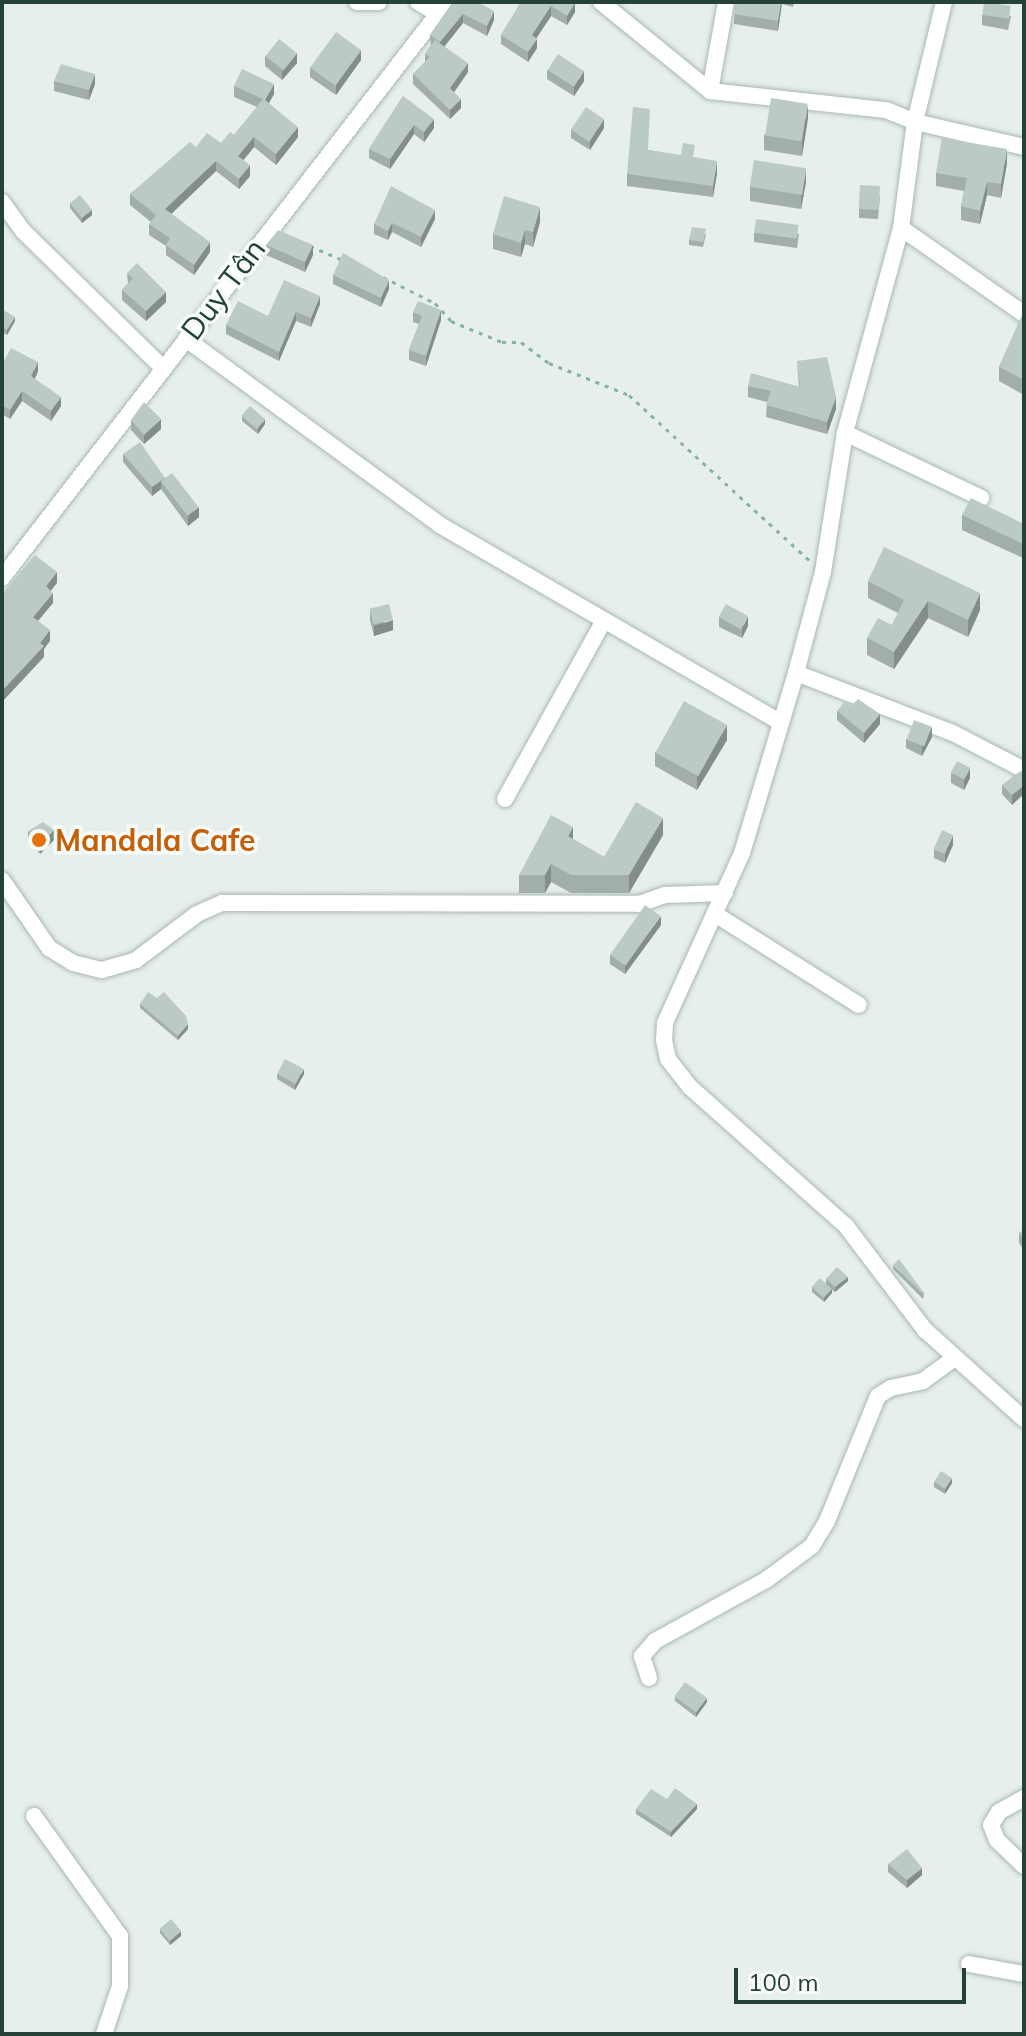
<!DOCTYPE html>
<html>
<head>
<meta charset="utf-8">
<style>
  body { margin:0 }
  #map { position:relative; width:1026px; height:2036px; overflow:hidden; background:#e6efeb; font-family:Mulish,sans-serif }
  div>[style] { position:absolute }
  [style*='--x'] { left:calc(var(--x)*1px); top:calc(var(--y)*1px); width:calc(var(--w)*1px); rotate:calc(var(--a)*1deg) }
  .path>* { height:3px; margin-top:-1.5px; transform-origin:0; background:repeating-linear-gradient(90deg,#86b3a5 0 4px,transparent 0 10px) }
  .roads { filter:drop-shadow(0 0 2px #a8b8b2) drop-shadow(0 0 2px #a8b8b2) }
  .minor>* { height:16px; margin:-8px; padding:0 8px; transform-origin:8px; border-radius:8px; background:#fff }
  .wall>* { inset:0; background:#a1aea9 }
  .shaded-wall>* { inset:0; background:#838d89 }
  .building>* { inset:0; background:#bbcac4; transform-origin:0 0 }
  .dots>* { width:22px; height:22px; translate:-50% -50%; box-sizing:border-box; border:4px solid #f7fbf9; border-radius:50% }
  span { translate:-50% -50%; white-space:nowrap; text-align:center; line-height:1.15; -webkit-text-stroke:7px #f7fbf9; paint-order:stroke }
  .street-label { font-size:30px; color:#24423a }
  .food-label { font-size:30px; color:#c56008; font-weight:700 }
  .left { translate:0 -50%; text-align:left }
  .frame { position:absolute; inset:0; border:4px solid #24423a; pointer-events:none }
  .scale { position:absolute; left:734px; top:1968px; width:232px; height:36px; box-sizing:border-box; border:4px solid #24423a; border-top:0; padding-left:10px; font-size:24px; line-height:28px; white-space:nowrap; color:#24423a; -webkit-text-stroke:6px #f7fbf9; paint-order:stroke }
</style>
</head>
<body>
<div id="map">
  <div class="path">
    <i style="--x:310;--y:246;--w:36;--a:23"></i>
    <i style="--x:383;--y:277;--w:58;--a:26.6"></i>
    <i style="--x:435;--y:303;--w:24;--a:48"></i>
    <i style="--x:451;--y:321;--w:55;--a:22.4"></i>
    <i style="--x:502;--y:342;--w:19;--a:0"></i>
    <i style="--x:521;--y:342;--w:35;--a:37"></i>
    <i style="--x:549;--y:363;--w:86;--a:21.8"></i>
    <i style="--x:629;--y:395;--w:247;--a:42.5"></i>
  </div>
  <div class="roads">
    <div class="minor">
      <i style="--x:357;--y:2;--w:22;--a:0"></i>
      <i style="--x:418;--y:2;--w:23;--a:31"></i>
      <i style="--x:601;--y:2;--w:141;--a:39.2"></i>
      <i style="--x:710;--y:91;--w:177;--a:6.2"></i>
      <i style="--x:886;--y:110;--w:31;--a:22"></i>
      <i style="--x:915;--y:122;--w:112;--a:12.9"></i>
      <i style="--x:944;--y:2;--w:123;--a:103.6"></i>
      <i style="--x:915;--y:122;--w:107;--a:97.5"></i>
      <i style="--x:901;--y:228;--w:213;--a:105.3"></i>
      <i style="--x:845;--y:433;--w:141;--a:99"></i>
      <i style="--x:823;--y:572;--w:105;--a:105"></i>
      <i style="--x:796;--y:673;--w:188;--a:106.7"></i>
      <i style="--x:742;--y:853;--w:187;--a:114.4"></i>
      <i style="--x:665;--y:1023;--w:17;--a:93"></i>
      <i style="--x:664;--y:1040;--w:19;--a:78"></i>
      <i style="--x:668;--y:1059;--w:36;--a:52"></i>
      <i style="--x:690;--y:1087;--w:209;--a:41.7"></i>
      <i style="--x:846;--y:1226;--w:131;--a:52.8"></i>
      <i style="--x:925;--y:1330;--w:133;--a:42"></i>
      <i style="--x:710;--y:91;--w:90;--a:-79.8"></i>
      <i style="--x:2;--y:202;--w:36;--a:54"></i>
      <i style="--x:23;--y:231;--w:194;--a:44.4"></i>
      <i style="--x:901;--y:228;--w:150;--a:35"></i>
      <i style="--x:186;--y:339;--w:315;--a:36.2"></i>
      <i style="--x:440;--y:525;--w:394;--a:30.1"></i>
      <i style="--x:845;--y:433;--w:151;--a:25.5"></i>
      <i style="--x:2;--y:578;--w:728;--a:-52.31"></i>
      <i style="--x:796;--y:673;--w:168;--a:20.9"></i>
      <i style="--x:953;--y:733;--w:80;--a:27.5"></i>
      <i style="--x:505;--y:799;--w:200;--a:-61"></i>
      <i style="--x:2;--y:880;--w:83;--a:55.3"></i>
      <i style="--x:49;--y:948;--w:28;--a:32"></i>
      <i style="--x:73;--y:963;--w:30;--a:14"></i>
      <i style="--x:102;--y:970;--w:35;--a:-16"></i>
      <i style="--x:136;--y:960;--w:76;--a:-37"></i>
      <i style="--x:197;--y:914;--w:27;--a:-24"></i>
      <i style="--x:222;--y:903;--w:417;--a:0.1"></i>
      <i style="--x:639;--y:904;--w:28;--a:-19"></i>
      <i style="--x:665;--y:895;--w:60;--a:-1.9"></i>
      <i style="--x:715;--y:914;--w:170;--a:32.3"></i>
      <i style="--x:649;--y:1678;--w:23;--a:-108"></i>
      <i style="--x:642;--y:1656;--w:20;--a:-49"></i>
      <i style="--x:655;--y:1641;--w:127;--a:-28.8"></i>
      <i style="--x:766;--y:1580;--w:57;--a:-36.5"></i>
      <i style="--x:812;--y:1546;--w:29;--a:-59"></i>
      <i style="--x:827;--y:1521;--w:135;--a:-67.8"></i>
      <i style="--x:878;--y:1396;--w:15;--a:-32"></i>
      <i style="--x:891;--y:1388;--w:33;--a:-12"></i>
      <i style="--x:923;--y:1381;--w:37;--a:-36"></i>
      <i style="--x:1024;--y:1798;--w:29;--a:151"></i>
      <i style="--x:999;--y:1812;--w:15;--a:122"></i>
      <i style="--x:991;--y:1825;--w:16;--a:68"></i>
      <i style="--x:997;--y:1840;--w:37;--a:44"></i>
      <i style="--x:34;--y:1816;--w:148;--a:54.4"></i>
      <i style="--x:120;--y:1936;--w:50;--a:90"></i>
      <i style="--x:120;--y:1986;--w:51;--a:108.4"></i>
      <i style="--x:969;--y:1964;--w:56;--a:10.3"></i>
    </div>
  </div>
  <div class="wall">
    <i style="clip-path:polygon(453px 2px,494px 20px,487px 36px,463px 23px,444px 47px,468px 72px,454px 92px,461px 108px,450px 119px,413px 84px,413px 74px,425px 62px,425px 54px,431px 45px,430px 35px)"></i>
    <i style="clip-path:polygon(521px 2px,574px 2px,575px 12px,567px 25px,551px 16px,536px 38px,537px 48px,528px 62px,501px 44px,501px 35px)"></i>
    <i style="clip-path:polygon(735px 2px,794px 2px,793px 7px,782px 4px,778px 31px,734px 24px)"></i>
    <i style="clip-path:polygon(982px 15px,1011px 16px,1008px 30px,982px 25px)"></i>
    <i style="clip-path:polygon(265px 56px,297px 63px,282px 80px,265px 66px)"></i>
    <i style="clip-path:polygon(361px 60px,336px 95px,310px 77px,310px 68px)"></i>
    <i style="clip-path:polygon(547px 70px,584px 81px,574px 96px,547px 79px)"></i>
    <i style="clip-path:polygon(54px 81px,95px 84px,89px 100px,54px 91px)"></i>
    <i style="clip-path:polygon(234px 86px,274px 94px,269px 103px,298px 137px,276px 165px,254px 147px,243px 160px,250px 176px,239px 189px,216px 171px,171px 214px,210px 252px,194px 275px,166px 255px,166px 246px,149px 235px,149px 224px,151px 222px,130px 205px,130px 194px,196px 147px,221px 143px,234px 135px,257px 107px,234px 97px)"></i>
    <i style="clip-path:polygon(403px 96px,434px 128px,424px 142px,414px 134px,390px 169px,369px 158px,369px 149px)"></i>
    <i style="clip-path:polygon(808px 118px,802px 156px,764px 150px,764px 135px)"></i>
    <i style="clip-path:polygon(604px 128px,590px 150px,571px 138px,571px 129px)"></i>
    <i style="clip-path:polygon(648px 150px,695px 158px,717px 173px,713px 197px,627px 186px,627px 174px)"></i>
    <i style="clip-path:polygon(1007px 163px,1001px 198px,987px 195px,980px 224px,961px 220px,961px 206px,964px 191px,936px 186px,936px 173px)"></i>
    <i style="clip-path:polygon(806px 182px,801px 209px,750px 201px,750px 187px)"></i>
    <i style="clip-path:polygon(880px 196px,878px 219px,859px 218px,859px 209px)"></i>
    <i style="clip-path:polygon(70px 203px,92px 215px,82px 223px,70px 208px)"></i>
    <i style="clip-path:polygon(435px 219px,421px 247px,392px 232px,388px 240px,374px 234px,374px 224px)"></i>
    <i style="clip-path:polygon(540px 222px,533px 247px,525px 244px,521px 257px,493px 249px,493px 234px)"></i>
    <i style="clip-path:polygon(754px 233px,799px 234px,797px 248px,754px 242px)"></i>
    <i style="clip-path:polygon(706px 234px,703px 247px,689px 245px,689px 240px)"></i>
    <i style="clip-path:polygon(266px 245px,313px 255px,305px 272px,266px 255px)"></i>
    <i style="clip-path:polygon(127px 273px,166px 302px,146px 321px,122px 300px,122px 290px,128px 283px)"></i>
    <i style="clip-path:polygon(333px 275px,389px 289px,381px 307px,333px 284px)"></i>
    <i style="clip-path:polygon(320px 304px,311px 327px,296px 321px,279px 361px,226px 334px,226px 325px)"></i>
    <i style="clip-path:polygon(2px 309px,15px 321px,7px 335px,2px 332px)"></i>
    <i style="clip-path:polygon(1024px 311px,1024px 395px,999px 381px,999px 367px)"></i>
    <i style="clip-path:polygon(413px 312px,441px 320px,426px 366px,409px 360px,409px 350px,419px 324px,413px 322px)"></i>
    <i style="clip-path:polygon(797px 361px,836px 409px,827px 434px,766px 417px,767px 402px,748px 397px,748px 386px,799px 387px)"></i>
    <i style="clip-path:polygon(2px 365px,38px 371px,35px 379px,61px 406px,51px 421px,22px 401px,10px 419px,2px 414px)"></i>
    <i style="clip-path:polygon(242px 416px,265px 424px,258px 434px,242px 421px)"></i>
    <i style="clip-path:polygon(131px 420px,161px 429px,144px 444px,131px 430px)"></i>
    <i style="clip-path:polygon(123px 454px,165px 478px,199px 517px,188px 526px,161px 489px,152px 496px,123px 462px)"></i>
    <i style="clip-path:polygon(962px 515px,1024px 524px,1023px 558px,962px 530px)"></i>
    <i style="clip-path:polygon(868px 581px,980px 610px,968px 637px,928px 618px,894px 669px,867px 655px,867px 638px,892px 625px,898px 613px,868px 598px)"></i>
    <i style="clip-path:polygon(370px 611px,393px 630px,374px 636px,370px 620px)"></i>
    <i style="clip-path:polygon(719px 617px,748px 626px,742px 638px,719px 627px)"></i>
    <i style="clip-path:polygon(851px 706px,880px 724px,864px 743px,837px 720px,837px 711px)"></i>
    <i style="clip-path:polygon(932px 737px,922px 756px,906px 748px,906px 739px)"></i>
    <i style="clip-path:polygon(727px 740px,697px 790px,655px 766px,655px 752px)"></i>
    <i style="clip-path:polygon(1021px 771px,1012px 805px,1002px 794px,1002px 785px)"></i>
    <i style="clip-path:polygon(951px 773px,970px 778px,964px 790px,951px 783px)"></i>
    <i style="clip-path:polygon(28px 831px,54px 840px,40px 854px,28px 841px)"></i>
    <i style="clip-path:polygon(663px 835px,629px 893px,571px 893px,551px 882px,545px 893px,519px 893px,519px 875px,573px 839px,604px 857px)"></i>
    <i style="clip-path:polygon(953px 845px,945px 863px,934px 858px,934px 849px)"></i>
    <i style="clip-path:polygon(661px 925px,625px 974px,610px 964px,610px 955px)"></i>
    <i style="clip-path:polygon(140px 1004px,188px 1029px,178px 1040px,140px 1008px)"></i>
    <i style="clip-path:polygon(277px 1074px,304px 1074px,295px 1090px,277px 1079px)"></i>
    <i style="clip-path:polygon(1024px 1230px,1024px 1250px,1019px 1243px,1019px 1233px)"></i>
    <i style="clip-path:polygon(893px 1265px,924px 1293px,923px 1299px,893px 1269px)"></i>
    <i style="clip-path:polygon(826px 1279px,848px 1281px,835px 1292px,832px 1290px,832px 1293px,824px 1302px,812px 1292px,812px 1287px,826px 1283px)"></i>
    <i style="clip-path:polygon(934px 1482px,952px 1483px,945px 1494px,934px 1487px)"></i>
    <i style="clip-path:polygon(675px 1697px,707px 1702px,696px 1717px,675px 1701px)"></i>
    <i style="clip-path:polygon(667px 1799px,697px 1809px,671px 1837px,636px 1814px,636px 1809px)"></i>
    <i style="clip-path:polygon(888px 1864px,922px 1875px,907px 1888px,888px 1872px)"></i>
    <i style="clip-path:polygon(160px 1929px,181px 1936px,170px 1945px,160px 1933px)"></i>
  </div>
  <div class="shaded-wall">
    <i style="clip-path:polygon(781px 2px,782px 2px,778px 31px,778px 21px)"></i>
    <i style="clip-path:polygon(575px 3px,575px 12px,567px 25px,567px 16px)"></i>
    <i style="clip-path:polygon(551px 6px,551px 16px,532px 45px,532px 35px)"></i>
    <i style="clip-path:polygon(494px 11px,494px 20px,487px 36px,487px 26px)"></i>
    <i style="clip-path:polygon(463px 14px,463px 23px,440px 52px,440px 42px)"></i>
    <i style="clip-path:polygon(537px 39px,537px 48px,528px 62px,528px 52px)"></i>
    <i style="clip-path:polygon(361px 50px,361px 60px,336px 95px,336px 85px)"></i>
    <i style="clip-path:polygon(297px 53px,297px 63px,282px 80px,282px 71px)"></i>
    <i style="clip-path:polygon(468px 63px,468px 72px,450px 98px,450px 88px)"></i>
    <i style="clip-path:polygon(584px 71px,584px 81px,574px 96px,574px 87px)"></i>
    <i style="clip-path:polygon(95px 74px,95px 84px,89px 100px,89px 90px)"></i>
    <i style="clip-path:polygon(274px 84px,274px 94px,265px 110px,265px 100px)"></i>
    <i style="clip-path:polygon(461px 99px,461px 108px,450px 119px,450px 110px)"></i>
    <i style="clip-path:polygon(808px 104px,808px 118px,802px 156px,802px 141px)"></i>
    <i style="clip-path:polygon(434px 119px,434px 128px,424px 142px,424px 132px)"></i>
    <i style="clip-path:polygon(604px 119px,604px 128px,590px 150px,590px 141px)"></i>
    <i style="clip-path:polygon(414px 125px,414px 134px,390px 169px,390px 159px)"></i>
    <i style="clip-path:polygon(298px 127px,298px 137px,276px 165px,276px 154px)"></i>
    <i style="clip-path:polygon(254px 137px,254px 147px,238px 167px,238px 156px)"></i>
    <i style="clip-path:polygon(1007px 149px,1007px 163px,1001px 198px,1001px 184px)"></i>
    <i style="clip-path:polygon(216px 161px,216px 171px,165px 220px,165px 209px)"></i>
    <i style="clip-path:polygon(717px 161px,717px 173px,713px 197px,713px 186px)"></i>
    <i style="clip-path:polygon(250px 165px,250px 176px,239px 189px,239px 179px)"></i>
    <i style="clip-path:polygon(806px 168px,806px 182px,801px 209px,801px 195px)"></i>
    <i style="clip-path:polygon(987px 182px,987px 195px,980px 224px,980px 211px)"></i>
    <i style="clip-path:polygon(540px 207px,540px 222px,533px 247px,533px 232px)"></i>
    <i style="clip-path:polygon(92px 210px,92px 215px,82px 223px,82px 218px)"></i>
    <i style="clip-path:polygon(435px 210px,435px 219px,421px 247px,421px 237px)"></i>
    <i style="clip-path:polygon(392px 223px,392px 232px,388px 240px,388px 231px)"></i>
    <i style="clip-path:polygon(525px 230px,525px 244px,521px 257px,521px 243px)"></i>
    <i style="clip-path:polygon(210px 242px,210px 252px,194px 275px,194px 265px)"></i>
    <i style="clip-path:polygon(313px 245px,313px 255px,305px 272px,305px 262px)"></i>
    <i style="clip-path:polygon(389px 280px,389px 289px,381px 307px,381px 298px)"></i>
    <i style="clip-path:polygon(166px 292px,166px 302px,146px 321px,146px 311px)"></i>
    <i style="clip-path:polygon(320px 296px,320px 304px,311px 327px,311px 318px)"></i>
    <i style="clip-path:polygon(441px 310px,441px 320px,426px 366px,426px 356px)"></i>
    <i style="clip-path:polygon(296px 312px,296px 321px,279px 361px,279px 352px)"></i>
    <i style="clip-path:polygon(15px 317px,15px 321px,7px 335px,7px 330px)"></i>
    <i style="clip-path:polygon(38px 362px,38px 371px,31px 386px,31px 376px)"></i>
    <i style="clip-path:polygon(22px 391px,22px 401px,10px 419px,10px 410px)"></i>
    <i style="clip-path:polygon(61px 397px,61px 406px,51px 421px,51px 411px)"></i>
    <i style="clip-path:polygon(836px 397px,836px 409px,827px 434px,827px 422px)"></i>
    <i style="clip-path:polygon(161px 419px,161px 429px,144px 444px,144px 435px)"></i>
    <i style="clip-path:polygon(265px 419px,265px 424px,258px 434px,258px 429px)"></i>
    <i style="clip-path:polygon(165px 478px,161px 481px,161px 489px,152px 496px,152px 487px)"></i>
    <i style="clip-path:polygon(199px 507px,199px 517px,188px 526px,188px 516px)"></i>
    <i style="clip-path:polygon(57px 572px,57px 583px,46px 597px,46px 586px)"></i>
    <i style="clip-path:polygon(53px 593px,53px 603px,33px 627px,33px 617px)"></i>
    <i style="clip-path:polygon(980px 593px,980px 610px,968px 637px,968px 620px)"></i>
    <i style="clip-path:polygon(928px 601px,928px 618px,894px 669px,894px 652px)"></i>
    <i style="clip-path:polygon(748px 616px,748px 626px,742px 638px,742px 629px)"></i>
    <i style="clip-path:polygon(393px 620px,393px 630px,374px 636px,374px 626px)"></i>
    <i style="clip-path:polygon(50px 630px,50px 641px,44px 649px,44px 657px,2px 702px,2px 691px)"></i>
    <i style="clip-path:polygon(880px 714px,880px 724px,864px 743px,864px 733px)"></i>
    <i style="clip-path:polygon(727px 725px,727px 740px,697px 790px,697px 776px)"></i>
    <i style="clip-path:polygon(932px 727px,932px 737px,922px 756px,922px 746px)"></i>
    <i style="clip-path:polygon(970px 768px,970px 778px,964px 790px,964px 780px)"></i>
    <i style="clip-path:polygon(1024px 785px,1024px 794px,1012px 805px,1012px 795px)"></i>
    <i style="clip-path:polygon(663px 818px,663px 835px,629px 893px,629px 875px)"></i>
    <i style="clip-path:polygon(573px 827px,573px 844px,568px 836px)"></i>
    <i style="clip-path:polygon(54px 830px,54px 840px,40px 854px,40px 844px)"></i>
    <i style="clip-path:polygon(953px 835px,953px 845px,945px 863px,945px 854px)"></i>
    <i style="clip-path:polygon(551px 864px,551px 882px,545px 893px,545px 875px)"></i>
    <i style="clip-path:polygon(661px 916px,661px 925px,625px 974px,625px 965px)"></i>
    <i style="clip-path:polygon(188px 1024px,188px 1029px,178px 1040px,178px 1036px)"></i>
    <i style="clip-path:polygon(304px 1069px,304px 1074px,295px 1090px,295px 1085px)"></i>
    <i style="clip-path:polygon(848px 1277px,848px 1281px,835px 1292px,835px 1287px)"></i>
    <i style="clip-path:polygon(832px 1289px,832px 1293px,824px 1302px,824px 1298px)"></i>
    <i style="clip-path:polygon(952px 1478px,952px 1483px,945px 1494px,945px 1489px)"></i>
    <i style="clip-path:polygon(707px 1698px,707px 1702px,696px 1717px,696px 1712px)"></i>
    <i style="clip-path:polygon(697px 1804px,697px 1809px,671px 1837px,671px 1832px)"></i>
    <i style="clip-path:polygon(922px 1868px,922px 1875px,907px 1888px,907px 1880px)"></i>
    <i style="clip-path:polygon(181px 1931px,181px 1936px,170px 1945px,170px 1940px)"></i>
  </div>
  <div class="building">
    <i style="clip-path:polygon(453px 2px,478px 2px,494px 11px,487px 26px,463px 14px,440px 42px,430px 35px)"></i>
    <i style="clip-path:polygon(521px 2px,574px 2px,575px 3px,567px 16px,551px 6px,532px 35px,537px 39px,528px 52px,501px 35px)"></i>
    <i style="clip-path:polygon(735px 2px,781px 2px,778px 21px,734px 14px)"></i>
    <i style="left:984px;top:2px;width:27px;height:13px;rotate:8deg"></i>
    <i style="left:336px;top:32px;width:31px;height:44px;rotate:36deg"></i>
    <i style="left:279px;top:39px;width:23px;height:22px;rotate:38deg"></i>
    <i style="clip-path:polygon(435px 40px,468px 63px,450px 88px,461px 99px,450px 110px,413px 74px,430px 57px,425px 54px)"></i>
    <i style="left:558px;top:54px;width:31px;height:19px;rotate:33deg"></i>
    <i style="clip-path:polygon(61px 64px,95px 74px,89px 90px,54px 81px)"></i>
    <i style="clip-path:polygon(242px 69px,274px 84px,265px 100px,298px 127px,276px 154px,254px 137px,238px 156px,250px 165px,239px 179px,216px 161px,165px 209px,210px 242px,194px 265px,166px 245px,170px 238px,149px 224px,156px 215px,130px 194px,190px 142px,196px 147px,207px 133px,221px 143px,230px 132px,234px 135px,263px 99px,234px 86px)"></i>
    <i style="clip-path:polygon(403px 96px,434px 119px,424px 132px,414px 125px,390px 159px,369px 149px)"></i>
    <i style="left:771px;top:98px;width:37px;height:38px;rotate:9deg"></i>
    <i style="left:586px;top:107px;width:22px;height:27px;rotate:34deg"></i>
    <i style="clip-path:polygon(633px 107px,650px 109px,648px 150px,681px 155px,683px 143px,695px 145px,693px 157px,717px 161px,713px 186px,627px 174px)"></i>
    <i style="clip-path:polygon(942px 138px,1007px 149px,1001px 184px,987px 182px,980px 211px,961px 206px,967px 178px,936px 173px)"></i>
    <i style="left:754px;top:160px;width:53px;height:27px;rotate:9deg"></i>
    <i style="left:860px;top:185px;width:20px;height:24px;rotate:3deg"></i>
    <i style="clip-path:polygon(391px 186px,435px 210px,421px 237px,392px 223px,388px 231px,374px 224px)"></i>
    <i style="left:80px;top:195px;width:19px;height:13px;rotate:51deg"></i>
    <i style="clip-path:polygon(504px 196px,540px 207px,533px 232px,525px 230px,521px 243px,493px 234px)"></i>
    <i style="left:756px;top:219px;width:43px;height:14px;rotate:8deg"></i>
    <i style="clip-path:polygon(692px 227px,706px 229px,703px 242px,689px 240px)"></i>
    <i style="clip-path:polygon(278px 230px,313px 245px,305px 262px,266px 245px)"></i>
    <i style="clip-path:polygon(343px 253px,389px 280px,381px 298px,333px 275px)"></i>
    <i style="clip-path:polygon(137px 263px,166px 292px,146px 311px,122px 290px,133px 278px,127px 273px)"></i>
    <i style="clip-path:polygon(284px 280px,320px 296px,311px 318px,296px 312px,279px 352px,226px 325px,238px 301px,268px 316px)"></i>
    <i style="clip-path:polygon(418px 301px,441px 310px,426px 356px,409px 350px,422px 316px,413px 312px)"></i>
    <i style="clip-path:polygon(2px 309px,15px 317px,7px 330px,2px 327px)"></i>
    <i style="clip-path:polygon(1024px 311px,1024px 380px,999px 367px)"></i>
    <i style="clip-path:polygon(11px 348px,38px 362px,31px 376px,61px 397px,51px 411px,22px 391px,10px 410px,2px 405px,2px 365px)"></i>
    <i style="clip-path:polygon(827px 357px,836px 397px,827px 422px,766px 405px,771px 391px,748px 386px,751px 373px,800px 387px,797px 361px)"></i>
    <i style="clip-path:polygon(144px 402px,161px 419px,144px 435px,131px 420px)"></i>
    <i style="left:250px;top:406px;width:20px;height:13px;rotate:41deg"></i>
    <i style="clip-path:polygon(140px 442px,165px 478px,152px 487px,123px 454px)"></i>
    <i style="left:172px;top:473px;width:43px;height:14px;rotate:52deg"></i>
    <i style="clip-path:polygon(971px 498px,1024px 524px,1024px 541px,1023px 544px,962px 515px)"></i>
    <i style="clip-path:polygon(884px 547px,980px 593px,968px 620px,928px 601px,894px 652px,867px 638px,878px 618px,892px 625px,904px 600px,868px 581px)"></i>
    <i style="clip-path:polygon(35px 555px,57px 572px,46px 586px,53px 593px,33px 617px,50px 630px,40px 643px,44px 646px,2px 691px,2px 594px)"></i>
    <i style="left:389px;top:604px;width:16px;height:20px;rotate:76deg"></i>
    <i style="left:726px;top:604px;width:25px;height:15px;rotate:29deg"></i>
    <i style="clip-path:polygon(858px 699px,880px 714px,864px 733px,837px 711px,845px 701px,851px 706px)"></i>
    <i style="left:684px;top:701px;width:49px;height:59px;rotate:29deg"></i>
    <i style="left:914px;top:720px;width:19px;height:21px;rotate:21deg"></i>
    <i style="left:957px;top:761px;width:15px;height:13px;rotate:28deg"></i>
    <i style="clip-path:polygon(1021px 771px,1024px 774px,1024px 785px,1012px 795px,1002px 785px)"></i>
    <i style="clip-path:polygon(636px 802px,663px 818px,629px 875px,571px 875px,551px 864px,545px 875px,519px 875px,551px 815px,573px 827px,568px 836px,604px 857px)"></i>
    <i style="clip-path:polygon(43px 822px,54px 830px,40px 844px,28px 831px)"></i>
    <i style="left:942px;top:830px;width:12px;height:21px;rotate:24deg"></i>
    <i style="left:645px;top:905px;width:19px;height:61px;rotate:35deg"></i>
    <i style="clip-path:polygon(148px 992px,157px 998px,164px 992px,186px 1016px,188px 1024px,178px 1036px,140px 1004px)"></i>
    <i style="left:285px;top:1059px;width:21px;height:17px;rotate:28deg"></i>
    <i style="clip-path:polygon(1024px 1230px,1024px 1241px,1019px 1233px)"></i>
    <i style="clip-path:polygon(899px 1259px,924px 1293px,923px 1294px,893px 1265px)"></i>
    <i style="clip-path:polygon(837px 1267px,848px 1277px,835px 1287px,826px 1279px)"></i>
    <i style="left:820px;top:1278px;width:16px;height:12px;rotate:43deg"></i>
    <i style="left:941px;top:1471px;width:13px;height:13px;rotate:32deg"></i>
    <i style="left:685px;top:1682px;width:27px;height:18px;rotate:36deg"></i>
    <i style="clip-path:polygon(675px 1788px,697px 1804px,671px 1832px,636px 1809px,651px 1789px,667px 1799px)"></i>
    <i style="clip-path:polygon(907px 1849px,922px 1868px,907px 1880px,888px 1864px)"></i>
    <i style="left:171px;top:1919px;width:16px;height:15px;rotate:50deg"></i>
  </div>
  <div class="dots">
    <i style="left:39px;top:840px;background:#e8710a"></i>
  </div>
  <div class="street-label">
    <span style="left:223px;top:289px;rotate:-53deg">Duy Tân</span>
  </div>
  <div class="food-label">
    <span class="left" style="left:55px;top:840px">Mandala Cafe</span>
  </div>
  <div class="frame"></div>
  <div class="scale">100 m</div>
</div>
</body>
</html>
